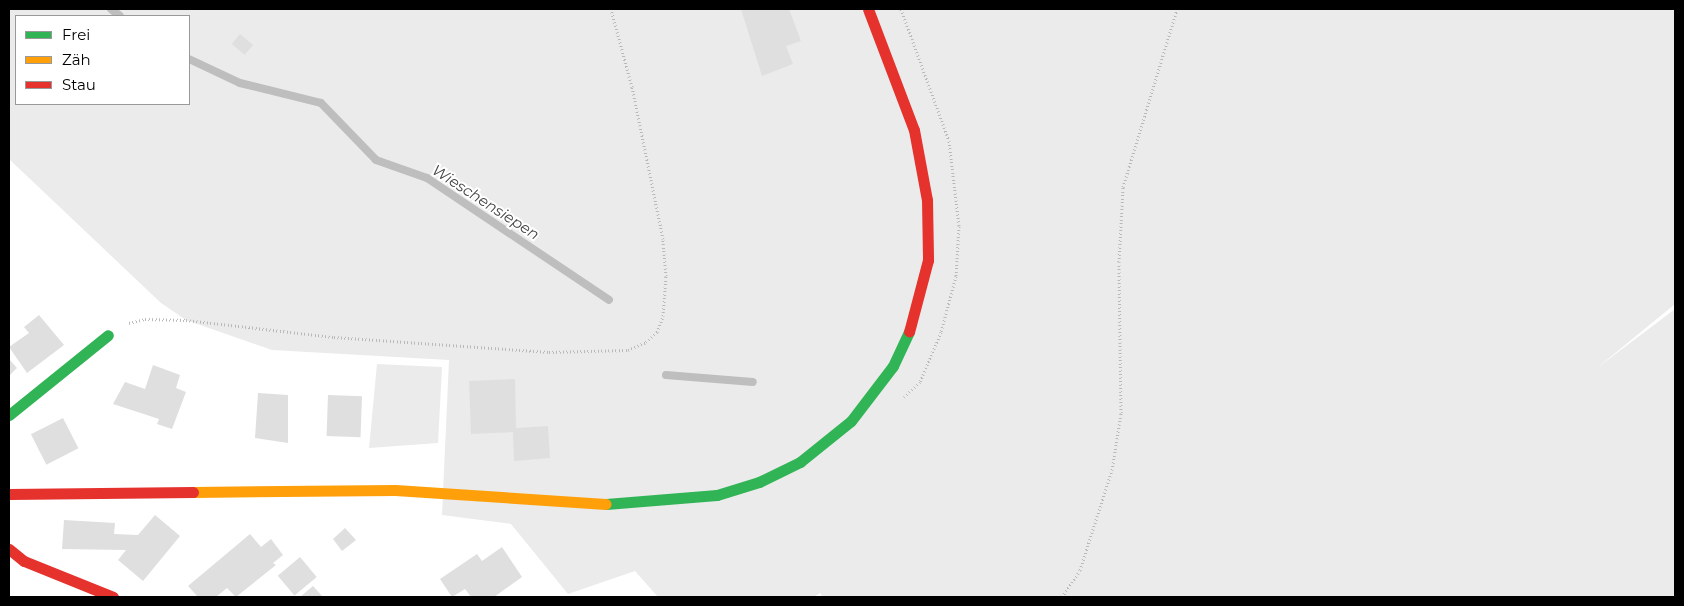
<!DOCTYPE html>
<html>
<head>
<meta charset="utf-8">
<style>
  body { margin:0 }
  #map { position:relative; width:1684px; height:606px; overflow:hidden; background:#fff; font-family:Montserrat,sans-serif }
  div>[style] { position:absolute }
  [style*='--x'] { left:calc(var(--x)*1px); top:calc(var(--y)*1px); width:calc(var(--w)*1px); rotate:calc(var(--a)*1deg) }
  .green>* { inset:0; background:#ebebeb }
  .stream>* { height:8px; margin:-4px; padding:0 4px; transform-origin:4px; border-radius:4px; background:#bebebe }
  .building>* { inset:0; background:#dfdfdf; transform-origin:0 0 }
  .path>* { height:3px; margin-top:-1.5px; transform-origin:0; background:repeating-linear-gradient(90deg,#b9b9b9 0 1px,transparent 0 3.5px) }
  .fast>* { height:11px; margin:-5.5px; padding:0 5.5px; transform-origin:5.5px; border-radius:5.5px; background:#30b455 }
  .slow>* { height:11px; margin:-5.5px; padding:0 5.5px; transform-origin:5.5px; border-radius:5.5px; background:#ff9f0a }
  .jam>* { height:11px; margin:-5.5px; padding:0 5.5px; transform-origin:5.5px; border-radius:5.5px; background:#e5322d }
  span { translate:-50% -50%; white-space:nowrap; text-align:center; line-height:1.15; -webkit-text-stroke:4px #fff; paint-order:stroke }
  .water-label { font-size:15px; color:#434343; font-style:italic }
  .frame { position:absolute; inset:0; border:10px solid #000; pointer-events:none }
  .legend { position:absolute; left:15px; top:15px; width:175px; height:90px; box-sizing:border-box; background:#fff; border:1px solid #999; margin:0; padding:6px 9px; list-style:none; font-size:15px; color:#000 }
  .legend li { display:flex; align-items:center; gap:10px; height:25px }
  .legend b { width:25px; border:1px solid #999 }
</style>
</head>
<body>
<div id="map">
  <div class="green">
    <i style="clip-path:polygon(evenodd,9px 9px,1675px 9px,1675px 304px,1597px 368px,1675px 309px,1675px 597px,823px 597px,820px 593px,814px 597px,658px 597px,635px 571px,568px 594px,511px 524px,442px 515px,449px 360px,272px 350px,186px 320px,161px 303px,9px 159px,9px 9px,16px 16px,189px 16px,189px 104px,16px 104px,16px 16px)"></i>
    <i style="clip-path:polygon(377px 364px,442px 367px,438px 443px,369px 448px)"></i>
  </div>
  <div class="stream">
    <i style="--x:111;--y:9;--w:11;--a:38"></i>
    <i style="--x:189;--y:59;--w:56;--a:25.2"></i>
    <i style="--x:240;--y:83;--w:83;--a:13.9"></i>
    <i style="--x:321;--y:103;--w:79;--a:46"></i>
    <i style="--x:376;--y:160;--w:54;--a:19.4"></i>
    <i style="--x:427;--y:178;--w:219;--a:33.8"></i>
    <i style="--x:666;--y:375;--w:87;--a:4.6"></i>
  </div>
  <div class="building">
    <i style="clip-path:polygon(741px 9px,789px 9px,801px 41px,786px 46px,793px 64px,762px 76px)"></i>
    <i style="left:240px;top:34px;width:17px;height:13px;rotate:40deg"></i>
    <i style="clip-path:polygon(39px 315px,64px 345px,27px 373px,9px 347px,29px 333px,24px 327px)"></i>
    <i style="clip-path:polygon(9px 359px,17px 368px,9px 376px)"></i>
    <i style="clip-path:polygon(153px 365px,180px 375px,176px 388px,186px 392px,172px 429px,157px 424px,159px 419px,113px 404px,125px 382px,145px 389px)"></i>
    <i style="clip-path:polygon(515px 379px,516px 428px,548px 426px,550px 458px,514px 461px,513px 432px,471px 434px,469px 381px)"></i>
    <i style="clip-path:polygon(258px 393px,288px 395px,288px 443px,255px 438px)"></i>
    <i style="left:328px;top:395px;width:34px;height:41px;rotate:2deg"></i>
    <i style="left:63px;top:418px;width:34px;height:36px;rotate:63deg"></i>
    <i style="clip-path:polygon(155px 515px,180px 536px,143px 581px,118px 560px,126px 550px,62px 549px,64px 520px,115px 523px,114px 534px,138px 535px)"></i>
    <i style="clip-path:polygon(345px 528px,356px 540px,342px 551px,333px 539px)"></i>
    <i style="clip-path:polygon(250px 534px,261px 547px,271px 539px,283px 555px,273px 563px,276px 565px,236px 597px,227px 588px,216px 597px,198px 597px,188px 586px)"></i>
    <i style="clip-path:polygon(502px 547px,522px 577px,494px 597px,471px 597px,465px 589px,452px 597px,440px 579px,477px 554px,482px 561px)"></i>
    <i style="left:300px;top:557px;width:26px;height:29px;rotate:50deg"></i>
    <i style="clip-path:polygon(313px 586px,323px 597px,300px 597px)"></i>
  </div>
  <div class="path">
    <i style="--x:901;--y:9;--w:140;--a:70"></i>
    <i style="--x:949;--y:141;--w:86;--a:83.3"></i>
    <i style="--x:959;--y:226;--w:50;--a:93.4"></i>
    <i style="--x:956;--y:276;--w:58;--a:105"></i>
    <i style="--x:941;--y:332;--w:54;--a:112.8"></i>
    <i style="--x:920;--y:382;--w:22;--a:137"></i>
    <i style="--x:129;--y:323;--w:16;--a:-14"></i>
    <i style="--x:145;--y:319;--w:41;--a:1.4"></i>
    <i style="--x:186;--y:320;--w:149;--a:6.6"></i>
    <i style="--x:334;--y:337;--w:216;--a:4"></i>
    <i style="--x:549;--y:352;--w:79;--a:-1.5"></i>
    <i style="--x:628;--y:350;--w:20;--a:-24"></i>
    <i style="--x:646;--y:342;--w:15;--a:-42"></i>
    <i style="--x:657;--y:332;--w:17;--a:-69"></i>
    <i style="--x:663;--y:316;--w:40;--a:-85.7"></i>
    <i style="--x:666;--y:276;--w:37;--a:-95"></i>
    <i style="--x:663;--y:239;--w:155;--a:-101.5"></i>
    <i style="--x:632;--y:87;--w:81;--a:-105.1"></i>
    <i style="--x:1062;--y:597;--w:32;--a:-56"></i>
    <i style="--x:1080;--y:570;--w:105;--a:-72.3"></i>
    <i style="--x:1112;--y:470;--w:58;--a:-81"></i>
    <i style="--x:1121;--y:413;--w:151;--a:-90.8"></i>
    <i style="--x:1119;--y:262;--w:75;--a:-86.9"></i>
    <i style="--x:1123;--y:187;--w:186;--a:-73.1"></i>
  </div>
  <div class="fast">
    <i style="--x:9;--y:415;--w:127;--a:-38.9"></i>
    <i style="--x:606;--y:504;--w:111;--a:-4.6"></i>
    <i style="--x:717;--y:495;--w:44;--a:-17.2"></i>
    <i style="--x:759;--y:482;--w:46;--a:-26"></i>
    <i style="--x:800;--y:462;--w:65;--a:-38.8"></i>
    <i style="--x:851;--y:421;--w:69;--a:-52.6"></i>
    <i style="--x:893;--y:366;--w:38;--a:-65"></i>
  </div>
  <div class="slow">
    <i style="--x:193;--y:492;--w:202;--a:-0.6"></i>
    <i style="--x:395;--y:490;--w:211;--a:3.8"></i>
  </div>
  <div class="jam">
    <i style="--x:868;--y:9;--w:129;--a:69.2"></i>
    <i style="--x:914;--y:130;--w:71;--a:79.5"></i>
    <i style="--x:927;--y:200;--w:60;--a:89"></i>
    <i style="--x:928;--y:260;--w:74;--a:104.8"></i>
    <i style="--x:9;--y:494;--w:184;--a:-0.6"></i>
    <i style="--x:9;--y:549;--w:19;--a:39"></i>
    <i style="--x:24;--y:561;--w:96;--a:22"></i>
  </div>
  <div class="water-label">
    <span style="left:486px;top:202px;rotate:33deg">Wieschensiepen</span>
  </div>
  <div class="frame"></div>
  <ul class="legend">
  <li><b style="height:6px;background:#30b455"></b>Frei</li>
  <li><b style="height:6px;background:#ff9f0a"></b>Zäh</li>
  <li><b style="height:6px;background:#e5322d"></b>Stau</li>
  </ul>
</div>
</body>
</html>
